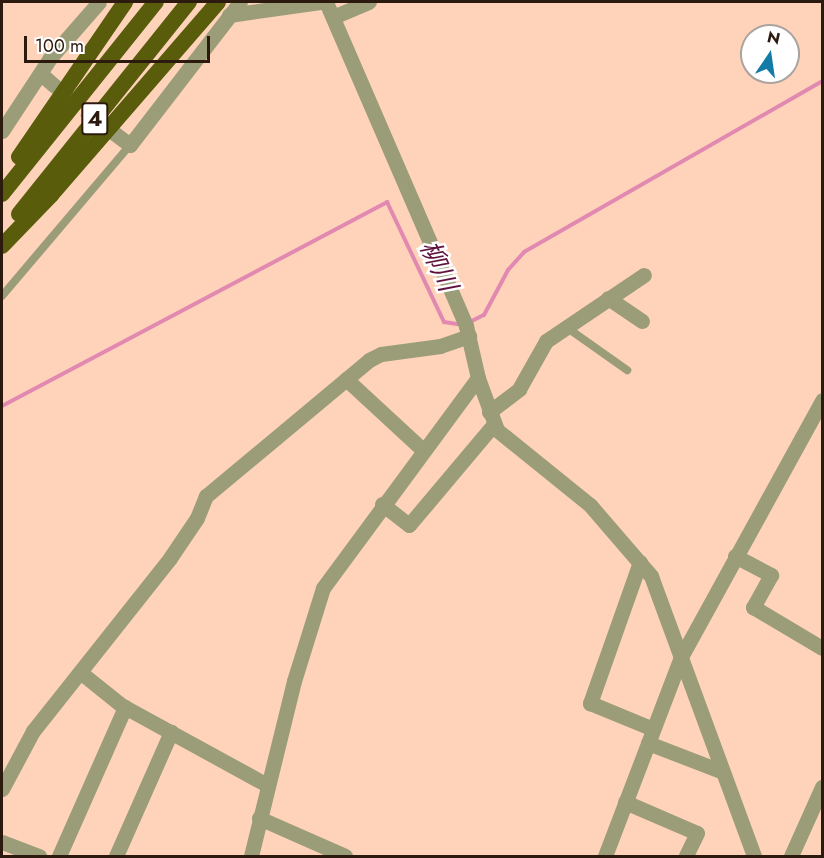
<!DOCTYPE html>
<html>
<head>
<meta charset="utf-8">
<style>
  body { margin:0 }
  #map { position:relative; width:824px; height:858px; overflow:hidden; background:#ffd3ba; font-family:Jost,"Noto Sans JP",sans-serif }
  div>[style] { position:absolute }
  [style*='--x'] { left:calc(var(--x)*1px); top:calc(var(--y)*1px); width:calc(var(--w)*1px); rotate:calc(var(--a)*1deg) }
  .stream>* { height:4px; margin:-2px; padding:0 2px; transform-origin:2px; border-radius:2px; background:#e189b0 }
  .minor-tunnel>* { height:15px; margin-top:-7.5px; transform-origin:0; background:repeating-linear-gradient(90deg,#d5ae98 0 15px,transparent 0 23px) }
  .service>* { height:8px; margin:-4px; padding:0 4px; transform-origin:4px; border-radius:4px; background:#9a9d78 }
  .minor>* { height:15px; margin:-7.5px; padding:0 7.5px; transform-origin:7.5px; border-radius:7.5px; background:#9a9d78 }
  .trunk>* { height:16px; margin:-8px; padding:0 8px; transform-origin:8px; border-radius:8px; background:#595c0a }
  span { translate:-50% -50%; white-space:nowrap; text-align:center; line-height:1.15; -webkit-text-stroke:5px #fff; paint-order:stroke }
  .shield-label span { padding:2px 4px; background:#fff; border:2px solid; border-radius:4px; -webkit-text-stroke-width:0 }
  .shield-label { font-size:22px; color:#2d1a0e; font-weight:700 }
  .water-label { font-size:26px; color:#60133d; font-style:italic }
  .frame { position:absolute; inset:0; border:3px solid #2d1a0e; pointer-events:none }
  .north { position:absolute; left:740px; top:24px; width:60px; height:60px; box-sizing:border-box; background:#fff; border:2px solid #aba39f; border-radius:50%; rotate:13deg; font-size:16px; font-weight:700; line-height:24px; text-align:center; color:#2d1a0e }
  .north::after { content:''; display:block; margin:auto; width:21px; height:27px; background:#137ca6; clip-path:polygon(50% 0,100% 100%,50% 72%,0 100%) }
  .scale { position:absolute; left:24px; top:36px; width:186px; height:27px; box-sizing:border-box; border:3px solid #2d1a0e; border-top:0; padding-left:8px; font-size:18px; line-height:21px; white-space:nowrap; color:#2d1a0e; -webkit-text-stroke:4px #fff; paint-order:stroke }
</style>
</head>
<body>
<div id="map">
  <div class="stream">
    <i style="--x:468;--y:323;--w:18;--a:-27"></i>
    <i style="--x:484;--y:315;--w:51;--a:-61.9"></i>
    <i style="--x:508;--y:270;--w:24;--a:-48"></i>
    <i style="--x:524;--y:252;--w:344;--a:-29.8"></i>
    <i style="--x:2;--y:406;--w:436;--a:-27.9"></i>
    <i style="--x:387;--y:202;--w:133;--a:64.6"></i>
    <i style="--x:444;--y:322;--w:18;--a:9"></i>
  </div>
  <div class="minor-tunnel">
    <i style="--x:67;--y:95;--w:48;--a:39"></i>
  </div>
  <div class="service">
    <i style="--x:2;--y:296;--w:198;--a:-49.7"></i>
    <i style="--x:566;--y:327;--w:75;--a:35.2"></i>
  </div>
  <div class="minor">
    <i style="--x:326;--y:2;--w:353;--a:66.6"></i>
    <i style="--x:466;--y:326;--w:53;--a:77"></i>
    <i style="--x:478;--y:378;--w:55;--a:69.9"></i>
    <i style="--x:497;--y:430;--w:119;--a:38.9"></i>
    <i style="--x:590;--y:505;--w:94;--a:49.3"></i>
    <i style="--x:651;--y:576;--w:298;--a:69.8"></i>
    <i style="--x:229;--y:15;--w:92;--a:-8.1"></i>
    <i style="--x:333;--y:17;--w:39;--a:-23"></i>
    <i style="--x:41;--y:74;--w:18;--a:41"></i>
    <i style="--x:2;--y:131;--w:87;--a:-56.7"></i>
    <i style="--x:50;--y:58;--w:74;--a:-48.8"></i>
    <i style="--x:114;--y:133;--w:20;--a:37"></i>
    <i style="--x:130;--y:145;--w:180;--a:-52.4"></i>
    <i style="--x:608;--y:298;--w:41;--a:34.1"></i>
    <i style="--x:346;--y:379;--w:105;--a:42.7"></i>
    <i style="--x:489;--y:412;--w:38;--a:-37"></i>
    <i style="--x:519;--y:389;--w:55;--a:-60.6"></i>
    <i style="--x:546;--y:341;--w:118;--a:-34"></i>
    <i style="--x:382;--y:504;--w:34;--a:38"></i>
    <i style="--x:409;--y:525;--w:132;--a:-49.9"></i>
    <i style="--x:735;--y:556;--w:41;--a:27.8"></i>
    <i style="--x:771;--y:575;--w:37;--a:119"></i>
    <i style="--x:753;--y:607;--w:80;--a:30.7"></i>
    <i style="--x:640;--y:562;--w:150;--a:109.5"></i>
    <i style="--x:590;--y:703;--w:68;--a:22.4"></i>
    <i style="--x:80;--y:672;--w:53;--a:38.8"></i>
    <i style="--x:121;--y:705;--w:166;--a:28.7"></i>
    <i style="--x:648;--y:743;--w:80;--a:21.1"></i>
    <i style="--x:2;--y:789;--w:66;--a:-61.9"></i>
    <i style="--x:33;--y:731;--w:221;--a:-51.6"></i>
    <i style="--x:170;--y:558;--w:48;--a:-56"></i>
    <i style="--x:197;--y:518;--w:24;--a:-68"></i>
    <i style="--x:206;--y:496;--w:212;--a:-39.8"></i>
    <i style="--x:369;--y:360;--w:13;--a:-27"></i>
    <i style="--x:381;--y:354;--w:60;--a:-7.7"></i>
    <i style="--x:440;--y:346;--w:31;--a:-19"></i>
    <i style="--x:625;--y:802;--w:78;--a:23.3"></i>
    <i style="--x:697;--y:833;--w:25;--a:116"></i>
    <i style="--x:259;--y:818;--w:94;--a:23.8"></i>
    <i style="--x:2;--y:842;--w:40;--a:21"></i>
    <i style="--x:59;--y:856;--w:163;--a:-66.1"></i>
    <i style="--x:116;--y:856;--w:136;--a:-66.1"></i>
    <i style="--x:251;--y:856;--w:180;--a:-76.2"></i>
    <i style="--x:294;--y:681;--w:97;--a:-72.7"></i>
    <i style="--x:323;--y:588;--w:261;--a:-53.6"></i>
    <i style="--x:605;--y:856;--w:213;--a:-69.1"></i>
    <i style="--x:681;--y:657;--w:293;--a:-61.2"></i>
    <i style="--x:791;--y:856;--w:76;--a:-65.8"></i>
  </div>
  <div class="trunk">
    <i style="--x:19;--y:157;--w:188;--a:-55.6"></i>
    <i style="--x:2;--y:194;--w:246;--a:-51.3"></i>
    <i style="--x:19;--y:214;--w:272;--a:-51.3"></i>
    <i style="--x:2;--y:246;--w:71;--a:-46.1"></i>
    <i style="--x:51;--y:195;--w:255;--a:-49.1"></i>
  </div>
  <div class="shield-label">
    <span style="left:95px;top:119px">4</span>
  </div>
  <div class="water-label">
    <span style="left:438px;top:266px;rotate:65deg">柳川</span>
  </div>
  <div class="frame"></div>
  <div class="north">N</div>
  <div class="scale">100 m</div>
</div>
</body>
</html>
